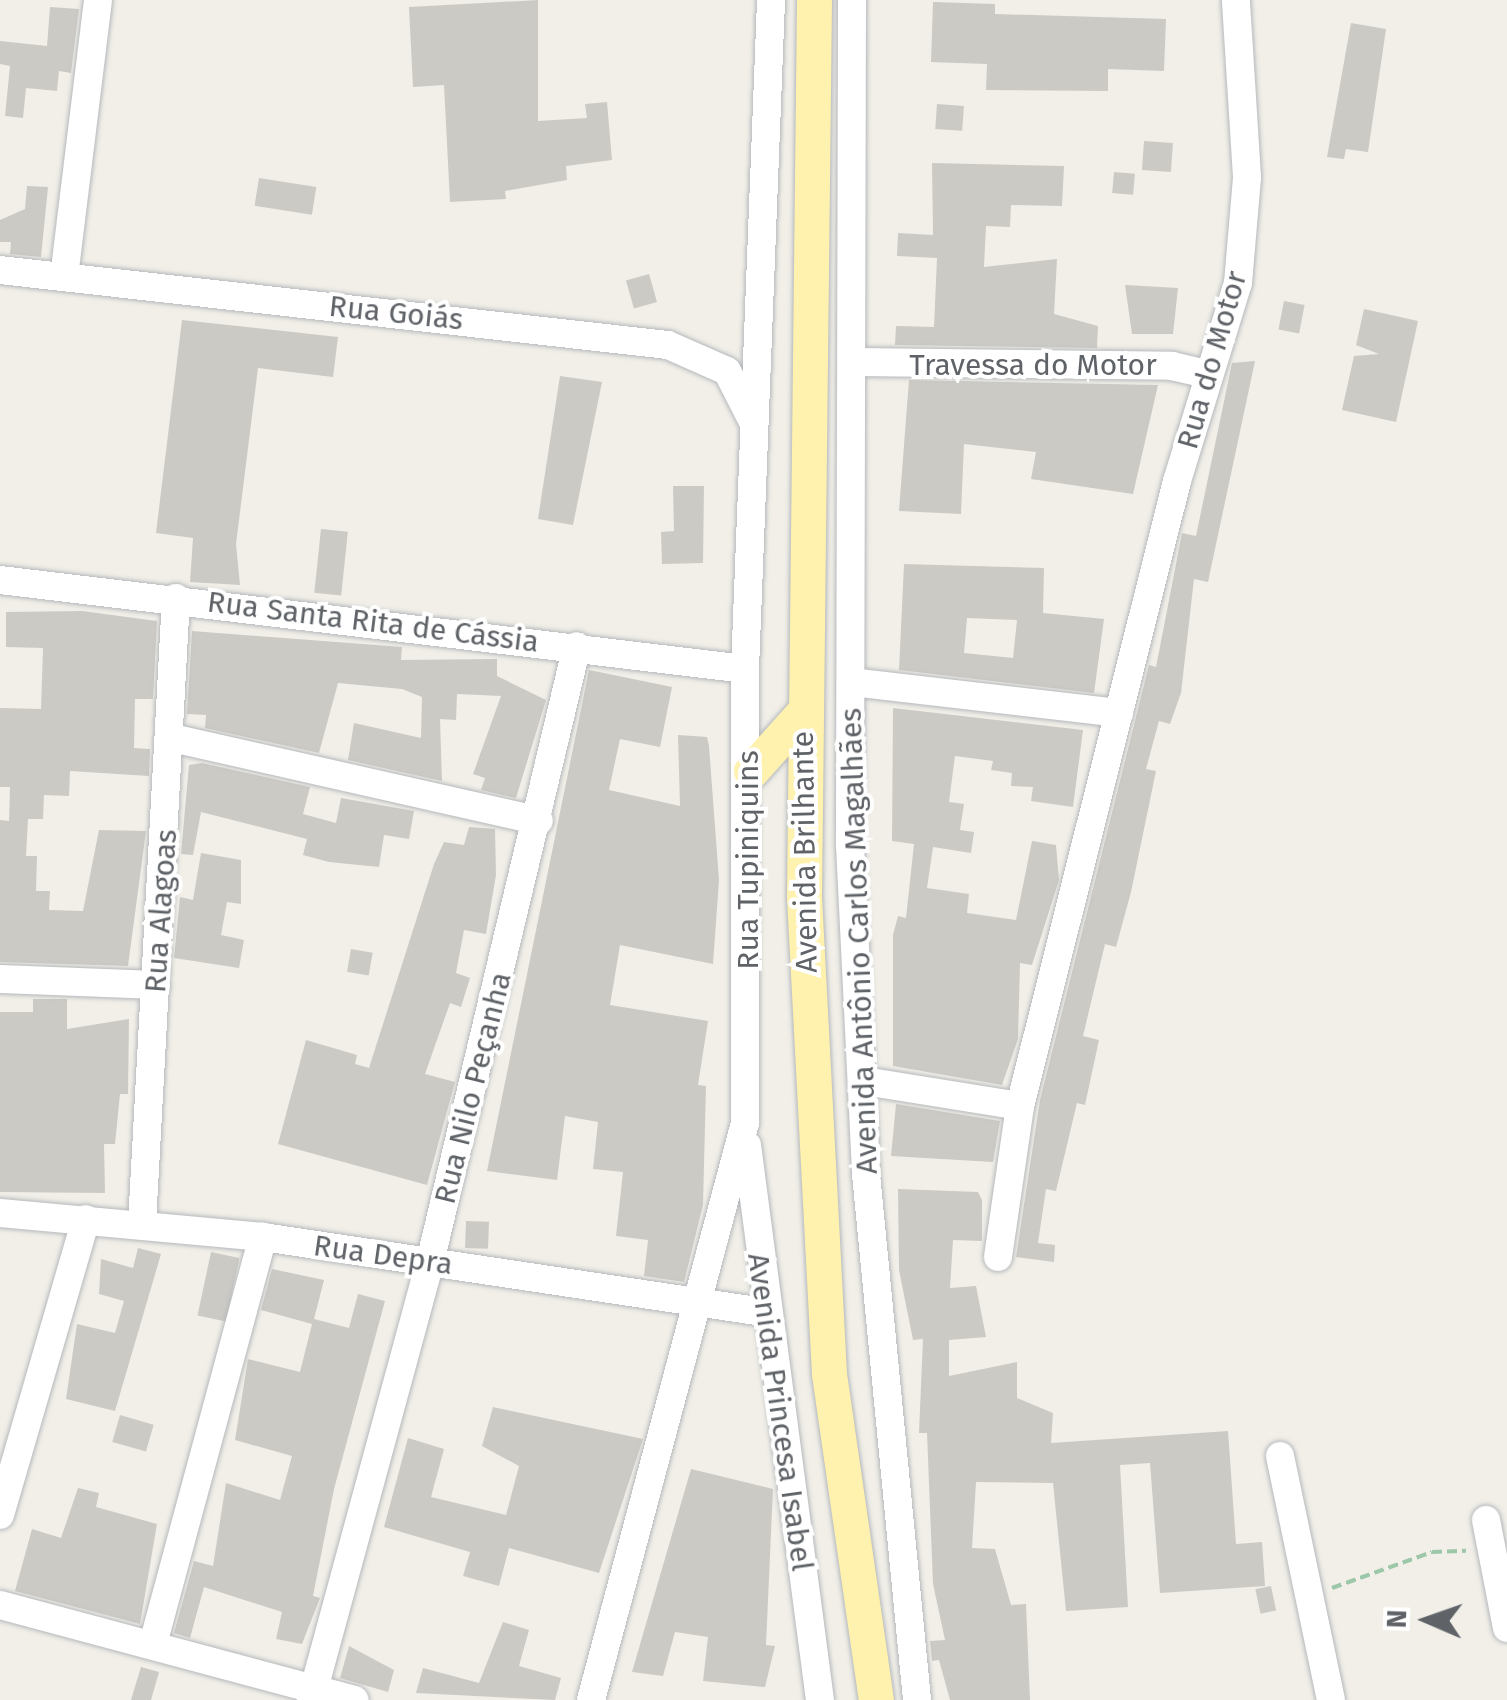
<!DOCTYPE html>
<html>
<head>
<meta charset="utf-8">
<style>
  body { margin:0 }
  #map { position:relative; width:1507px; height:1700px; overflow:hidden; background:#f1efe8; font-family:"Fira Sans",sans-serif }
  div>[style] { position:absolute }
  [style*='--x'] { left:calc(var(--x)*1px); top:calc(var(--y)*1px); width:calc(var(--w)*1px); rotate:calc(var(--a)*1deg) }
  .building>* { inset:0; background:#cccac5; transform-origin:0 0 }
  .path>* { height:4px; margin-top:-2px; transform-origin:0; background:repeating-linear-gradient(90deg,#9cc7a9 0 10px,transparent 0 15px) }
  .roads { filter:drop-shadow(0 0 2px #b5b8bc) drop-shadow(0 0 2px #b5b8bc) }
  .minor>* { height:28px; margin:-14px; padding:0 14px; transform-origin:14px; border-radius:14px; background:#fff }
  .major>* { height:35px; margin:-17.5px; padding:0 17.5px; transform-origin:17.5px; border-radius:17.5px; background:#fff2af }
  span { translate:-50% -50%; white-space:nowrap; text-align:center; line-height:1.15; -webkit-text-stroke:8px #fff; paint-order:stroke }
  .street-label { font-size:30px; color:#5f6368 }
  .north { position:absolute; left:1377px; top:1570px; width:100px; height:100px; -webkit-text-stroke:8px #fff; paint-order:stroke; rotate:272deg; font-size:28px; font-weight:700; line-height:40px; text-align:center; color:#5f6368 }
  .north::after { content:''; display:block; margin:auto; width:35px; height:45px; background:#5f6368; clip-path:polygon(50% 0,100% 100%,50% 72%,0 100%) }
</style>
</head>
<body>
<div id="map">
  <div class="building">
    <i style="clip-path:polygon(538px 0,538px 121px,587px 118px,585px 104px,607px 102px,612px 160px,566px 166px,567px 180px,505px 191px,506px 199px,450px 202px,444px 85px,413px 87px,409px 7px)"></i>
    <i style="clip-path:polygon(933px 2px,995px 4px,995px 14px,1166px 19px,1164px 71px,1108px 69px,1108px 91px,986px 90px,987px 64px,931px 62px)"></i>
    <i style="clip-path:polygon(50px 7px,79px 9px,71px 73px,59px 71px,57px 91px,26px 88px,23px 118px,5px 116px,10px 66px,0 64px,0 41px,47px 46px)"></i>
    <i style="clip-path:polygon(1351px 23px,1386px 29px,1368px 152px,1346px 149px,1344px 159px,1327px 157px)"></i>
    <i style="left:937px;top:104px;width:27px;height:25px;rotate:4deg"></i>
    <i style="left:1144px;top:141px;width:29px;height:29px;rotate:4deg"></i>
    <i style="clip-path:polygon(932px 163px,1064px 166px,1062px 206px,1011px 205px,1010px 227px,986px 226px,984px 267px,1057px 259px,1054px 314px,1098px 326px,1097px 348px,895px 345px,896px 326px,934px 327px,937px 258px,897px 256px,898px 233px,933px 235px)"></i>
    <i style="left:1114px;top:172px;width:21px;height:21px;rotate:5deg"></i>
    <i style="left:259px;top:178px;width:58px;height:28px;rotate:9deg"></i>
    <i style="clip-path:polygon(27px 186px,48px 187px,41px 257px,10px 254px,11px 242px,0 242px,0 220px,25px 209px)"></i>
    <i style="left:649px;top:274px;width:29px;height:24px;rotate:74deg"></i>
    <i style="clip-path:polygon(1125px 285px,1178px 288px,1173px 334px,1132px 334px)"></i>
    <i style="left:1284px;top:301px;width:21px;height:29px;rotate:11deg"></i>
    <i style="clip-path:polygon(1364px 309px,1418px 321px,1396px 422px,1342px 410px,1354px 356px,1379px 354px,1356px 345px)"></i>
    <i style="clip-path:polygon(182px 320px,338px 337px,333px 377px,258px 368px,236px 544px,240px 585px,190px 582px,193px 538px,156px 533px)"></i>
    <i style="clip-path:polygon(1255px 361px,1208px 582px,1194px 579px,1181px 693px,1170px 724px,1159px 721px,1146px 769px,1156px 771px,1131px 892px,1116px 947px,1105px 944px,1083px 1036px,1099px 1040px,1085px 1105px,1077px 1103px,1056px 1191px,1046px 1189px,1038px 1243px,1055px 1245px,1054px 1262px,1016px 1257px,1040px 1100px,1149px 665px,1156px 667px,1182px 533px,1196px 536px,1232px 363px)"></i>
    <i style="clip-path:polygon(560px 376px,602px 382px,573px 525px,538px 519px)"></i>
    <i style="clip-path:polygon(909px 380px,1158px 385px,1133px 494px,1031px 479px,1036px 452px,964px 444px,961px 514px,899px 511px)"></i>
    <i style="clip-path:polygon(673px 486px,704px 486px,703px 563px,662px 564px,661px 532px,674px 531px)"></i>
    <i style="left:321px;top:529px;width:27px;height:64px;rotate:6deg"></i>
    <i style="clip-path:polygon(evenodd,904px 564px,1044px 568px,1043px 613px,1104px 619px,1094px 693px,899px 670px,904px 564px,967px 618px,1017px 620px,1013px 658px,964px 653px,967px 618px)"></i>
    <i style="clip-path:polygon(82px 611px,157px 621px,153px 699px,135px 699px,134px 748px,150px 749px,149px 776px,70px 771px,69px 796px,44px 795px,43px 819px,28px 819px,26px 856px,37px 856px,36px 891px,50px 891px,49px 910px,83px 911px,99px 830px,146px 831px,128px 966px,0 962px,0 820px,9px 821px,10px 787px,0 787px,0 708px,41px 709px,43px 648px,6px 647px,6px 612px)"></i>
    <i style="clip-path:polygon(192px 631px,402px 647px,401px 660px,497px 659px,497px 676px,546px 700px,516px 798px,481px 790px,485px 778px,473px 774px,501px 696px,457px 694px,456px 720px,440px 719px,442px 781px,348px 760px,354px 723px,421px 738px,422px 697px,402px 689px,338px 683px,319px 753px,205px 728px,206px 715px,187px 714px)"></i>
    <i style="clip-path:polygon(589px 670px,672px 687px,660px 747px,620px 739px,609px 790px,680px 806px,678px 735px,707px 737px,709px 746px,719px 880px,713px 964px,620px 945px,610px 1005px,708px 1021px,698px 1085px,706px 1086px,703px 1205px,684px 1282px,644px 1276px,648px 1240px,616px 1236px,623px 1172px,593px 1169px,598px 1122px,565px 1116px,557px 1180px,487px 1171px)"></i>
    <i style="clip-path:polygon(893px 708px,1083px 730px,1073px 807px,1031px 801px,1033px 787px,1011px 786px,1012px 773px,991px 770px,993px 761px,955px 756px,949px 802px,964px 804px,960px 830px,974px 832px,971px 853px,933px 847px,927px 888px,969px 894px,967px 913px,1016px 920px,1032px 841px,1056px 845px,1059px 880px,1032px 965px,1020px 963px,1018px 1039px,1002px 1085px,893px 1066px,893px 935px,898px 916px,906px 918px,914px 844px,892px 841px)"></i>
    <i style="clip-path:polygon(202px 763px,310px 787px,303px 814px,336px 823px,341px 798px,414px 811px,409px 839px,384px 835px,379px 867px,329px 862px,303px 855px,307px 839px,201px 812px,193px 855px,181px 854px,189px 765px)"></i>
    <i style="clip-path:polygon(469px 827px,495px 829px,496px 875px,486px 934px,464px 930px,456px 973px,470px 978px,461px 1007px,450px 1003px,425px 1074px,455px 1082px,427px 1185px,278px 1144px,306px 1040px,357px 1055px,355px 1064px,369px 1068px,434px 864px,444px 842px,464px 845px)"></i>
    <i style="clip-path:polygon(201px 853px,241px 860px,241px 904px,227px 902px,221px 935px,244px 940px,239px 968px,174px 958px,180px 897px,193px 900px)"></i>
    <i style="left:351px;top:949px;width:22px;height:23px;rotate:10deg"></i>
    <i style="clip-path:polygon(33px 999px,67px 999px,67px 1029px,129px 1019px,128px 1094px,120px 1094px,115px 1144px,104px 1144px,105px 1193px,0 1192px,0 1012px,33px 1012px)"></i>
    <i style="clip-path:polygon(896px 1104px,1000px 1121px,993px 1162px,891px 1156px)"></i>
    <i style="clip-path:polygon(898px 1189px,978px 1192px,982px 1200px,982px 1241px,953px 1240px,950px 1288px,976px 1286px,986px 1337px,949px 1340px,949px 1376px,1017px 1362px,1017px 1398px,1053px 1413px,1051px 1443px,1228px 1431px,1236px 1544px,1262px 1542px,1265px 1586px,1160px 1593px,1150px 1463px,1120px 1465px,1128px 1607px,1066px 1611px,1053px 1483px,976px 1482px,972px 1548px,995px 1549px,1011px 1605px,1026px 1604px,1030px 1700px,950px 1700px,939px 1660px,932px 1661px,930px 1641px,945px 1640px,933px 1584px,927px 1433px,919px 1433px,923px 1339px,913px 1340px,899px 1270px)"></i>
    <i style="left:466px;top:1221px;width:23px;height:27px;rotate:2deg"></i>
    <i style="clip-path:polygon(138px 1248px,161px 1254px,115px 1411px,66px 1399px,77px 1324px,115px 1333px,124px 1301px,99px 1294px,101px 1259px,133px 1268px)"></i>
    <i style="left:211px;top:1252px;width:29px;height:65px;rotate:12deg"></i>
    <i style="clip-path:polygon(272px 1269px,324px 1280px,314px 1319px,349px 1328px,358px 1294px,385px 1301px,334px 1489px,313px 1596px,320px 1598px,302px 1644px,276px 1639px,282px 1612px,204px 1587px,190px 1638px,174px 1633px,194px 1561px,213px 1566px,226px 1483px,280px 1500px,292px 1456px,235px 1440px,248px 1359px,300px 1372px,312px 1324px,261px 1310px)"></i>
    <i style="clip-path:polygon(493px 1407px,643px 1439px,599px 1573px,509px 1548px,499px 1586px,463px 1576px,470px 1552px,384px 1527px,408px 1438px,444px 1449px,431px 1497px,506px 1515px,519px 1466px,482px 1446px)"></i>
    <i style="left:120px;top:1415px;width:35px;height:28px;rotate:16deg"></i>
    <i style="clip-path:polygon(691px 1469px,773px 1489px,766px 1645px,775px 1646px,765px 1687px,703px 1681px,708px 1637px,675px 1632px,663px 1676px,632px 1672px)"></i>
    <i style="clip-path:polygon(78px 1488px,99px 1493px,96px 1507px,157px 1524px,140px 1624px,15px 1591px,32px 1529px,61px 1538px)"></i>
    <i style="left:1271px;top:1586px;width:25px;height:16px;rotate:78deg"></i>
    <i style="clip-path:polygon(503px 1622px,529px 1630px,519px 1666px,561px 1678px,555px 1700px,416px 1693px,423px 1668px,479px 1683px)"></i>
    <i style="clip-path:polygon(349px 1646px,394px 1670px,388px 1692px,340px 1678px)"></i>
    <i style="clip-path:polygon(141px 1667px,159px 1672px,151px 1700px,131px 1700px)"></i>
  </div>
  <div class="path">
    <i style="--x:1332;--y:1588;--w:106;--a:-19.8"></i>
    <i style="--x:1432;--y:1552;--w:34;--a:-2"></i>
  </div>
  <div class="roads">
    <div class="minor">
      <i style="--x:852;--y:0;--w:845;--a:90.14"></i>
      <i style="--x:850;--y:845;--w:329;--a:87.2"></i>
      <i style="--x:866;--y:1174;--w:528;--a:84.46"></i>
      <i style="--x:0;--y:270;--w:672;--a:6.41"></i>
      <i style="--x:668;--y:345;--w:64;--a:23.8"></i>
      <i style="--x:727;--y:371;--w:55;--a:63"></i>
      <i style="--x:64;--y:277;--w:279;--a:-83"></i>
      <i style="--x:857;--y:362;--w:315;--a:0.7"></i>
      <i style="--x:1172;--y:366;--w:37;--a:13"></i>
      <i style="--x:0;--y:580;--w:750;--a:6.81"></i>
      <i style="--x:851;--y:682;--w:270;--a:6.6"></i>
      <i style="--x:172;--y:738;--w:376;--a:12.7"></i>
      <i style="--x:0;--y:979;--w:156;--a:2.2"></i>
      <i style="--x:864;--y:1081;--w:158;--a:9.1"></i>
      <i style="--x:747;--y:1145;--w:560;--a:82.51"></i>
      <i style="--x:0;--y:1213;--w:264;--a:5.2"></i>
      <i style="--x:263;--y:1237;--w:506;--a:8.53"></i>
      <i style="--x:142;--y:1224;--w:627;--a:-86.89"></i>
      <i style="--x:998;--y:1257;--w:153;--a:-81.7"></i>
      <i style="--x:1020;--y:1106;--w:644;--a:-75.9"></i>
      <i style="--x:1177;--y:481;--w:207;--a:-72.9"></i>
      <i style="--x:1238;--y:283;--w:106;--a:-85.1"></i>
      <i style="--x:1247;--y:177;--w:177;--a:-93.6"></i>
      <i style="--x:1280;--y:1456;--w:249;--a:78.2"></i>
      <i style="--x:0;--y:1515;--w:308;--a:-73.8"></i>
      <i style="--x:1486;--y:1520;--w:110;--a:79"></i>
      <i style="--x:0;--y:1605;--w:367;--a:15"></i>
      <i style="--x:153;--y:1644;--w:422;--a:-74.9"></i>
      <i style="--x:311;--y:1700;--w:454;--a:-74.8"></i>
      <i style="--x:430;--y:1262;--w:633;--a:-76.58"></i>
      <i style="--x:591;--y:1700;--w:597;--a:-75.06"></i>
      <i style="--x:745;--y:1123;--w:454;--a:-90"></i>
      <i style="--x:745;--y:669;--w:670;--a:-87.77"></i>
    </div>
    <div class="major">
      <i style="--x:814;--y:0;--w:897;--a:90.64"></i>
      <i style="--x:804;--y:897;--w:478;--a:87"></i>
      <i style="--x:829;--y:1374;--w:329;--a:81.8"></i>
      <i style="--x:751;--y:771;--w:76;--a:-48.2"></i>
    </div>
  </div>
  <div class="street-label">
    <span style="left:396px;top:313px;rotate:6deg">Rua Goiás</span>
    <span style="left:1212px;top:360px;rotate:-74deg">Rua do Motor</span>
    <span style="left:1033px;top:365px">Travessa do Motor</span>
    <span style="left:373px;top:622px;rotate:7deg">Rua Santa Rita de Cássia</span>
    <span style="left:805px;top:852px;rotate:-91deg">Avenida Brilhante</span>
    <span style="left:748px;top:860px;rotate:-90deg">Rua Tupiniquins</span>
    <span style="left:161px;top:911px;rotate:-86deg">Rua Alagoas</span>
    <span style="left:859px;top:941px;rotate:-92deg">Avenida Antônio Carlos Magalhães</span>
    <span style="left:473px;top:1088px;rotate:-76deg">Rua Nilo Peçanha</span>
    <span style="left:383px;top:1255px;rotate:8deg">Rua Depra</span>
    <span style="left:780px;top:1412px;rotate:82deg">Avenida Princesa Isabel</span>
  </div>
  <div class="north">N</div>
</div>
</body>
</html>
